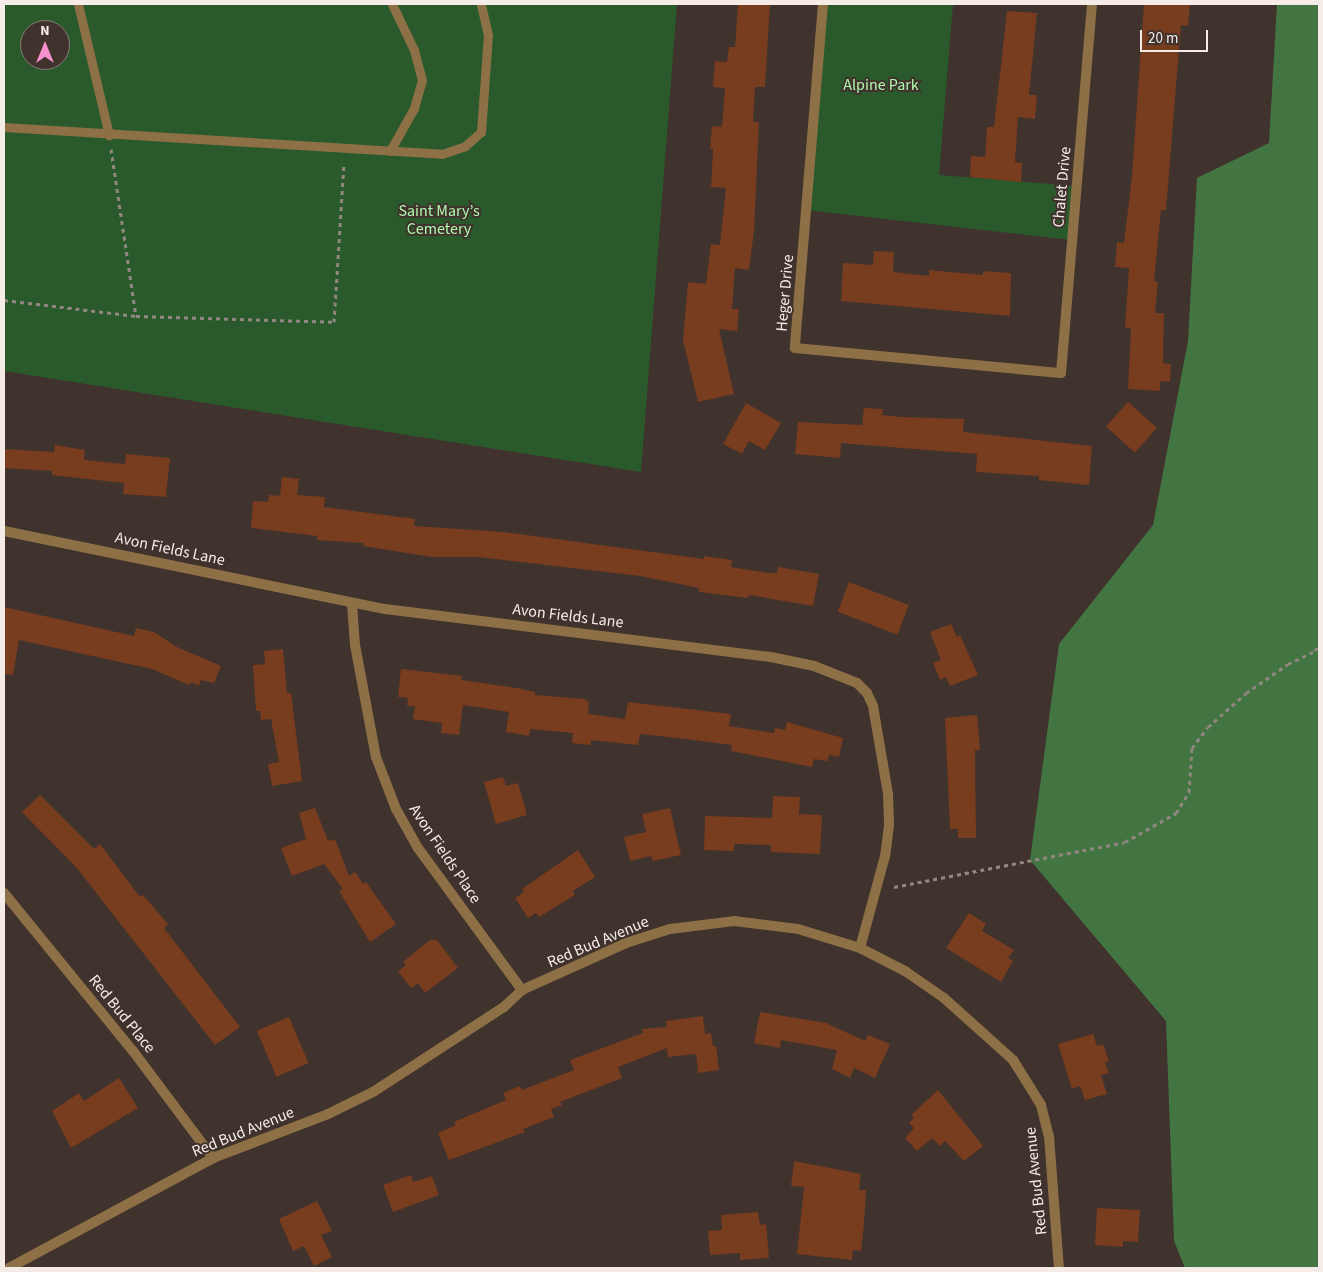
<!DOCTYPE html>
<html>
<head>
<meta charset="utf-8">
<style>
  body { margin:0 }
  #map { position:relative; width:1323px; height:1272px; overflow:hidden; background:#40322c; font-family:"Source Sans 3",sans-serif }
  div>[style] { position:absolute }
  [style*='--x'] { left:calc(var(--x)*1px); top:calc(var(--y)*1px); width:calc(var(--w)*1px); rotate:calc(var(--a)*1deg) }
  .green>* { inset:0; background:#2a5a2c }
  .forest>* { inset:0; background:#437543 }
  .building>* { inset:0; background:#783c1e; transform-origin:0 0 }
  .path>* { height:3px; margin-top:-1.5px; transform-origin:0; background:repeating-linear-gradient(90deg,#928681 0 4px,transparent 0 8px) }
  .service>* { height:9px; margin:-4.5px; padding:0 4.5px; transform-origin:4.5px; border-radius:4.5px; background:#8e7046 }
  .minor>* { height:10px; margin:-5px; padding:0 5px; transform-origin:5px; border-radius:5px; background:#8e7046 }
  span { translate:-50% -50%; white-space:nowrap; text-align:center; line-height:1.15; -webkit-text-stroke:4px #40322c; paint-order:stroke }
  .park-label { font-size:16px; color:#aff9ae }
  .street-label { font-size:16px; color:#f5ece8 }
  .frame { position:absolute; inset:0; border:5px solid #f5ece8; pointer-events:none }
  .north { position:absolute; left:20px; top:20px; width:50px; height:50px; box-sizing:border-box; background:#40322c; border:1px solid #887c77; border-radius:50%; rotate:0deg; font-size:14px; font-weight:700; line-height:20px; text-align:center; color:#f5ece8 }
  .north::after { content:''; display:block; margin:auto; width:18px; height:22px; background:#f790ce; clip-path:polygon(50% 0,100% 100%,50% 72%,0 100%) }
  .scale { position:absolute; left:1140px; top:30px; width:68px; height:22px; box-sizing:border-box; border:2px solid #f5ece8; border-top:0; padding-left:6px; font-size:15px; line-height:18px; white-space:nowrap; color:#f5ece8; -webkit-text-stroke:4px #40322c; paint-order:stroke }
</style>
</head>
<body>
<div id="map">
  <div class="green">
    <i style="clip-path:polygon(evenodd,4px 4px,677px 4px,641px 472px,4px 371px,4px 4px,30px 30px,60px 30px,60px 60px,30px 60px,30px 30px)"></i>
    <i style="clip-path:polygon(823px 4px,953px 4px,939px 175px,1077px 186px,1072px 240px,806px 210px)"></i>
  </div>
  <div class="forest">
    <i style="clip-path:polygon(1277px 4px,1319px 4px,1319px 1268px,1185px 1268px,1174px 1241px,1166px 1021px,1030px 860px,1059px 644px,1153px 525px,1188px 341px,1197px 178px,1269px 143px)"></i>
  </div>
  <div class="building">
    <i style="clip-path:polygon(738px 4px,770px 4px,765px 87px,755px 87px,753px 122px,759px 122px,754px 231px,749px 270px,735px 268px,732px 309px,739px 309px,737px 331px,719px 329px,734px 394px,698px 402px,683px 340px,688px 282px,706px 284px,711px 244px,720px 245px,726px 188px,711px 187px,713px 149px,710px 149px,712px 126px,722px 127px,725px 88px,713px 87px,715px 61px,727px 62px,729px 47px,735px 47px)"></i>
    <i style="clip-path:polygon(1144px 4px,1190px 4px,1188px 26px,1181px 25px,1166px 210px,1161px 210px,1154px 281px,1158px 282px,1155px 313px,1164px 313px,1163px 363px,1171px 364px,1170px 382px,1160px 381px,1160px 391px,1128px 389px,1131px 328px,1125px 328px,1129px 268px,1115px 267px,1117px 242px,1124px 243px,1132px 176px)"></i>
    <i style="clip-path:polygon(1007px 11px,1037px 13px,1029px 95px,1037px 95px,1035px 119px,1018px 117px,1015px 162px,1022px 163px,1021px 182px,970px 177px,971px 156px,985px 157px,987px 127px,994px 127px)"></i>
    <i style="clip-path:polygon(874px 251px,894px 252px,893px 272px,929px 276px,929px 270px,983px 275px,983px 271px,1011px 273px,1010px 316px,841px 301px,843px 263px,873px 265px)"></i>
    <i style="left:1128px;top:402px;width:39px;height:33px;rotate:42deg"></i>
    <i style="clip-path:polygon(746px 403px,781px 423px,765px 450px,749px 441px,742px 454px,723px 444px)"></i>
    <i style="clip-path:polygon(864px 408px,883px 409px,882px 415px,901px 417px,964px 419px,963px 432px,1092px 446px,1089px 485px,1039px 480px,1039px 476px,976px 472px,977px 454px,841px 443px,840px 458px,795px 454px,798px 422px,862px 425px)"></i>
    <i style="clip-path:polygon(55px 445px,85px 450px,84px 460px,125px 464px,126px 454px,170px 458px,166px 497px,123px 494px,124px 483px,52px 475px,52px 471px,4px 468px,4px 449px,54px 452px)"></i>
    <i style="clip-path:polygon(282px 477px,299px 479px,297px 495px,325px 497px,324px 507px,415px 519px,414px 526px,504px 532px,704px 559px,704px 556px,732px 560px,731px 567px,768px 573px,777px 573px,778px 567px,819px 574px,813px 606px,749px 595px,748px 598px,699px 592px,699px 588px,640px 576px,478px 557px,432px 557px,363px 546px,363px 543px,317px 540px,317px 536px,251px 528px,253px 501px,268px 502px,269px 495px,280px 496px)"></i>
    <i style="left:849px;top:582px;width:64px;height:32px;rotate:21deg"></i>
    <i style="clip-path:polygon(4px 607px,134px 636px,136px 628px,154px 632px,177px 647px,221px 666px,214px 683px,201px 680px,199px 686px,191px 682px,189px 685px,152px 669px,19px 640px,13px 675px,4px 674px)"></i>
    <i style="clip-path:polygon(951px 624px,957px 637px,960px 635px,978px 675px,950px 686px,946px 677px,940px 680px,933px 663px,941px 660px,930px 632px)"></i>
    <i style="clip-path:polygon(283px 649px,287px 693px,291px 693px,302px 781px,272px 786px,268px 764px,279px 762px,271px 719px,261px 720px,260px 711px,256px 711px,253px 665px,265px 664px,264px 651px)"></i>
    <i style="clip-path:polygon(401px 669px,462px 676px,461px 680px,517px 688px,535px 692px,535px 695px,584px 699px,589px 702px,588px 714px,625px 719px,628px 702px,731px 714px,729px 726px,774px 733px,775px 728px,785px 730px,787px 722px,843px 738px,839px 757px,829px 755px,828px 761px,814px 759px,812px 767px,731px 751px,732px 745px,686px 739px,640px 734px,638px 745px,591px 740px,591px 745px,572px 743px,573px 733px,530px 729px,529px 736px,506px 732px,509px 712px,463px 705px,459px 735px,441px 733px,442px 723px,413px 719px,415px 706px,407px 706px,408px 698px,398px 697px)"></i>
    <i style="clip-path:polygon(977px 715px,980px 750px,975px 750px,976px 838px,958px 838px,958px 829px,950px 829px,945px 718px)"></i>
    <i style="clip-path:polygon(503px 777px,506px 786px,518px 783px,527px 815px,496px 824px,484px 782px)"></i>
    <i style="clip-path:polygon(40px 795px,94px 849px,100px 844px,140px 897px,143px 895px,168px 924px,164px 928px,240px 1027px,215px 1045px,76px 867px,22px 812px)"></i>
    <i style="clip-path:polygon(773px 796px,800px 797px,799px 814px,822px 815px,820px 854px,771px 852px,771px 845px,734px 844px,734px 851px,704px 850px,705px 816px,772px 818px)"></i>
    <i style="clip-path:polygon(315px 808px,328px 841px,335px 839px,349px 876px,355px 872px,363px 884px,366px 882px,396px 924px,370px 942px,339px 891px,343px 889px,324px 864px,292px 876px,281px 848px,306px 839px,299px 813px)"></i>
    <i style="clip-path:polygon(670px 808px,681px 855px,653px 861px,651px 856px,630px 861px,624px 837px,646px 832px,642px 814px)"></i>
    <i style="clip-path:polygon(578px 850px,595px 877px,573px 891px,575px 895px,539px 917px,536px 913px,528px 918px,515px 898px,524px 892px,522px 889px)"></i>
    <i style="clip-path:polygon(969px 913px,986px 924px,982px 931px,1014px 950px,1008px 958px,1013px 961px,1001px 982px,946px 948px)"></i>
    <i style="clip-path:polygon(430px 940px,437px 940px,458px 968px,425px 993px,418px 983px,411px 988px,398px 971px,406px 965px,403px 962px)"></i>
    <i style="clip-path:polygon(760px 1012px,826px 1023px,865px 1041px,868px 1035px,890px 1044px,875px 1078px,854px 1068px,850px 1078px,832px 1069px,837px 1050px,781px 1040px,780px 1048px,754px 1043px)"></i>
    <i style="clip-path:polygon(703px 1016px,705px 1034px,711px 1033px,713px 1046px,716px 1046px,719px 1070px,698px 1073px,696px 1054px,668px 1057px,667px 1048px,618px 1067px,622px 1078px,560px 1102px,562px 1105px,551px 1109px,554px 1117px,523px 1129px,525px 1132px,449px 1160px,438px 1133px,456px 1125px,454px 1122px,506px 1100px,503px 1093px,520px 1086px,522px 1090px,574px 1070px,570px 1060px,643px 1033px,642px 1029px,667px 1027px,666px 1021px)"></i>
    <i style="left:289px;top:1017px;width:50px;height:35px;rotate:67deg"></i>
    <i style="clip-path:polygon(1093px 1034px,1097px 1046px,1103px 1044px,1109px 1061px,1105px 1063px,1109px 1073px,1101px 1075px,1107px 1094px,1085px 1100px,1080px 1086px,1072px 1089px,1058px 1044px)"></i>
    <i style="clip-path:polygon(119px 1078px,138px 1108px,71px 1148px,52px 1111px,79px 1093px,84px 1101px)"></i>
    <i style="clip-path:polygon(938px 1090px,983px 1146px,964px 1161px,945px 1141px,940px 1146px,932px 1138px,917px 1151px,905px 1138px,914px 1128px,909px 1123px,914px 1118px,911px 1115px)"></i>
    <i style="clip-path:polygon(794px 1161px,861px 1174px,859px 1190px,866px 1190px,864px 1224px,861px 1251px,853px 1250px,852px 1260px,797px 1254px,804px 1187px,791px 1186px)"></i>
    <i style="clip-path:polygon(411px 1175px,413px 1182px,432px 1176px,439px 1195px,393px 1212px,383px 1185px)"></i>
    <i style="clip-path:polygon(317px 1201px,332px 1231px,321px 1235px,332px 1257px,314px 1266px,304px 1246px,293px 1251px,279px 1219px)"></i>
    <i style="clip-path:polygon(1097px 1208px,1140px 1210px,1138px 1242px,1123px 1241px,1123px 1247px,1095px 1245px)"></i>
    <i style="clip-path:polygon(758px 1212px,760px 1225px,766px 1224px,769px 1258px,740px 1260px,740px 1253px,710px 1255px,708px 1231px,722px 1230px,721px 1215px)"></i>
  </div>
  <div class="path">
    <i style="--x:111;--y:149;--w:169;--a:81.5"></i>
    <i style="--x:4;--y:300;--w:133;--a:6.9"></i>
    <i style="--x:136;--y:316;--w:198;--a:1.7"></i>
    <i style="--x:334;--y:322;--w:158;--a:-86.4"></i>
    <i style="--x:894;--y:887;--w:235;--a:-11"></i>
    <i style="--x:1125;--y:842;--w:59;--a:-29.6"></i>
    <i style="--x:1176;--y:813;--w:25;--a:-58"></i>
    <i style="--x:1189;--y:792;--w:44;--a:-86.1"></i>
    <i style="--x:1192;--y:748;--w:26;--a:-53"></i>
    <i style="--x:1208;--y:727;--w:51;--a:-41.8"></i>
    <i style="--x:1246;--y:693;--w:51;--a:-34.6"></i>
    <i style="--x:1288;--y:664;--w:30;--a:-26"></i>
    <i style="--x:1315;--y:651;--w:8;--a:-60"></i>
  </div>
  <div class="service">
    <i style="--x:78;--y:4;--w:135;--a:76.7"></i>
    <i style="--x:4;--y:127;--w:439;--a:3.5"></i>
    <i style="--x:442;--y:154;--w:24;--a:-19"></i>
    <i style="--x:465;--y:146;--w:21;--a:-41"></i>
    <i style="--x:481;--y:132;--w:97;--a:-85.9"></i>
    <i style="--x:488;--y:35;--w:32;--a:-103"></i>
    <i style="--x:390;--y:151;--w:49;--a:-60.8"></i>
    <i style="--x:414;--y:108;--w:29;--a:-74"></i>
    <i style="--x:422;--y:80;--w:31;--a:-105"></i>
    <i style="--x:414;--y:50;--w:51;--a:-115.6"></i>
  </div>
  <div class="minor">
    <i style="--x:823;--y:4;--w:345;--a:94.7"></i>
    <i style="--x:795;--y:348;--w:267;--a:5.4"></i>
    <i style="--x:1061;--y:373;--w:370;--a:-85.2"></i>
    <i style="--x:4;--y:531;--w:389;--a:11.6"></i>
    <i style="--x:385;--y:609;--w:389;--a:7.1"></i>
    <i style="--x:771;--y:657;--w:44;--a:11.8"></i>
    <i style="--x:814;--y:666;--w:46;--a:21.6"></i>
    <i style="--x:857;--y:683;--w:14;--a:45"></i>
    <i style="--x:867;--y:693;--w:14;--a:65"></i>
    <i style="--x:873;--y:706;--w:89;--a:80.3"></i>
    <i style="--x:888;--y:794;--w:31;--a:88"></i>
    <i style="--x:889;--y:825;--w:31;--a:97"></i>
    <i style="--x:885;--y:856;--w:95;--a:105.2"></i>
    <i style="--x:352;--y:604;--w:41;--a:85.8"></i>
    <i style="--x:355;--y:645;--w:114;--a:79.4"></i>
    <i style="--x:376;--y:757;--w:56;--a:69"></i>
    <i style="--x:396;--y:809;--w:45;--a:60.6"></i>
    <i style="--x:418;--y:848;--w:176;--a:53.8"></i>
    <i style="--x:4;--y:893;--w:204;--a:50.8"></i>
    <i style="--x:133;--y:1051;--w:134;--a:53.2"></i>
    <i style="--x:9;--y:1268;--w:232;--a:-28.3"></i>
    <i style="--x:213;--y:1158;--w:123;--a:-20.9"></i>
    <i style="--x:328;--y:1114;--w:50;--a:-26.1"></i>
    <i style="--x:373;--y:1092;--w:156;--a:-33"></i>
    <i style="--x:504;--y:1007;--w:25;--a:-43"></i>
    <i style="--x:522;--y:990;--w:114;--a:-24.3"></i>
    <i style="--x:626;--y:943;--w:46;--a:-17.7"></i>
    <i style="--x:670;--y:929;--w:64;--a:-7.1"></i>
    <i style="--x:734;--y:921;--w:64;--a:7.1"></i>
    <i style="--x:798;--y:929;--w:65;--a:17"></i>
    <i style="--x:860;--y:948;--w:51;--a:27.1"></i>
    <i style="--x:905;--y:971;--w:47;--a:34.7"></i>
    <i style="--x:944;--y:998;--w:93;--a:41.9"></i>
    <i style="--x:1013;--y:1060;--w:53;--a:58.1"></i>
    <i style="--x:1041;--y:1105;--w:32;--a:76"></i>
    <i style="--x:1049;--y:1136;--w:132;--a:85.7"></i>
  </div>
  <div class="park-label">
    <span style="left:881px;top:85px">Alpine Park</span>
    <span style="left:439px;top:220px">Saint Mary’s<br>Cemetery</span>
  </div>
  <div class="street-label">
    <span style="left:1062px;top:187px;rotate:-85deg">Chalet Drive</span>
    <span style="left:785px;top:293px;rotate:-85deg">Heger Drive</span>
    <span style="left:170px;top:549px;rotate:12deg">Avon Fields Lane</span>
    <span style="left:568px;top:616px;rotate:7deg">Avon Fields Lane</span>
    <span style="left:445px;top:854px;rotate:56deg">Avon Fields Place</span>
    <span style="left:598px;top:942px;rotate:-23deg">Red Bud Avenue</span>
    <span style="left:122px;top:1014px;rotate:51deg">Red Bud Place</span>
    <span style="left:243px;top:1132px;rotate:-22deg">Red Bud Avenue</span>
    <span style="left:1036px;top:1181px;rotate:-96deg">Red Bud Avenue</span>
  </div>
  <div class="frame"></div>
  <div class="north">N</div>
  <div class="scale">20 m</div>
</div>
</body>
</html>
